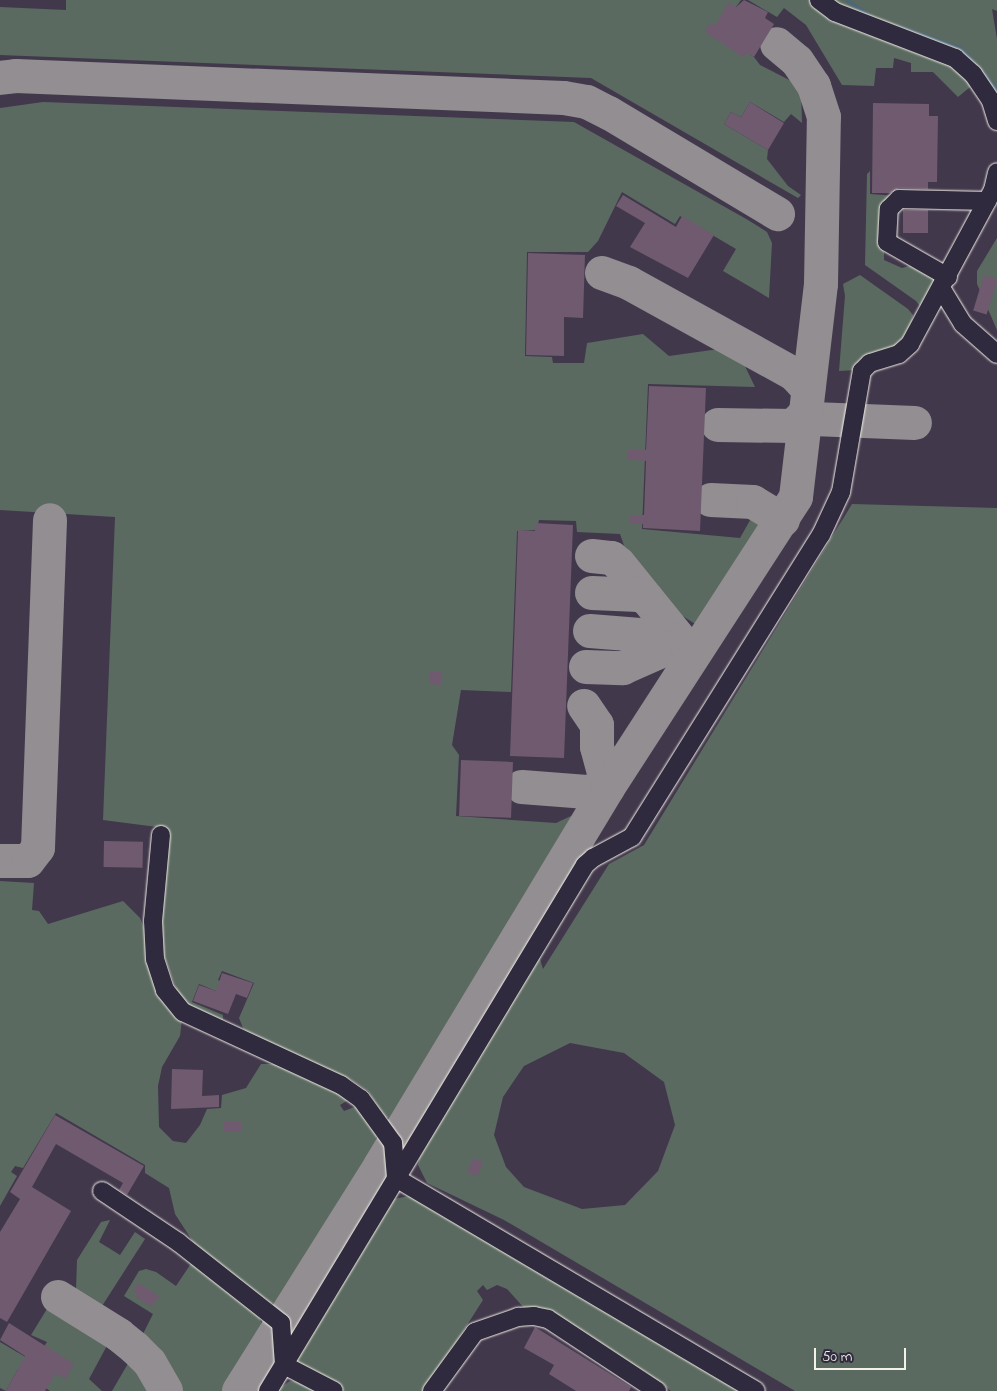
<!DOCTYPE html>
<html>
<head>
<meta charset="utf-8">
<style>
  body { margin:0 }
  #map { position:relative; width:997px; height:1391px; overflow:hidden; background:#2f2a3d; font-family:"Indie Flower",sans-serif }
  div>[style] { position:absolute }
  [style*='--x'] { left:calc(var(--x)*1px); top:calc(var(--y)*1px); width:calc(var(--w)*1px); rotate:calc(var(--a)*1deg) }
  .built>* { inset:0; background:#42384c; transform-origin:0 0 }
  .green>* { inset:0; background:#5b6a60 }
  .stream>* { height:4px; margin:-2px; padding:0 2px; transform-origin:2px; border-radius:2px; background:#4e6776 }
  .taxiway>* { height:34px; margin:-17px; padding:0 17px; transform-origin:17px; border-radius:17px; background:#928e92 }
  .building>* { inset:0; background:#6f5a6f; transform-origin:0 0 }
  .roads { filter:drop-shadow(0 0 1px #f4f1e8) drop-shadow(0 0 1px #f4f1e8) }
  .minor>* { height:18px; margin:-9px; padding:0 9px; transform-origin:9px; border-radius:9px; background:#2f2a3d }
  span { translate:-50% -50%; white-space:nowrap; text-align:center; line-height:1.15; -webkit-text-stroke:5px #2f2a3d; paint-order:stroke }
  .scale { position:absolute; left:814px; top:1348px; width:92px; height:22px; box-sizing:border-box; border:2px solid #f4f1e8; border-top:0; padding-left:6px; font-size:15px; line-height:18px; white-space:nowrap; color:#f4f1e8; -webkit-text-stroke:4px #2f2a3d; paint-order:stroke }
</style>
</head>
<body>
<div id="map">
  <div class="built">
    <i style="left:0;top:0;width:997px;height:1391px"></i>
  </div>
  <div class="green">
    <i style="clip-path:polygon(66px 0,741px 0,716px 34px,754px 57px,760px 65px,801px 86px,802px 123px,791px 114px,784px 122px,750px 102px,741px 117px,731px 112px,724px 124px,768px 150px,767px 159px,788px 186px,801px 195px,798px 198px,591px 78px,0 55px,0 7px,66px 10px)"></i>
    <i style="clip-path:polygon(748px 0,812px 0,941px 54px,975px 83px,958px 97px,933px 72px,911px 72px,911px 63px,894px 58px,893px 68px,876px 68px,874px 86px,842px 85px,806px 25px,784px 8px,777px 17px)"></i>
    <i style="clip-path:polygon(828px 0,997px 0,997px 11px,992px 9px,997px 39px,997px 101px,979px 72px)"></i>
    <i style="clip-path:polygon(43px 102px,574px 122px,748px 220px,767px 232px,772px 243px,769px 298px,723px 271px,736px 249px,680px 216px,675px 224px,622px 192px,598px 241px,588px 252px,527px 252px,525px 356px,552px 357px,553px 363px,584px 363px,587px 343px,643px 334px,669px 356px,726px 348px,744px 364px,755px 387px,648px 384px,642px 529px,740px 538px,753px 515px,767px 524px,767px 528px,702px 624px,697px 625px,668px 607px,643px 582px,628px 557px,620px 534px,577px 532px,576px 521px,539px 520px,537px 530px,517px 531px,511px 692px,461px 690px,452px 745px,459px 755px,456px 816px,556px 823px,571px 816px,578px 821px,394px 1119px,386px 1118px,368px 1091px,350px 1079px,249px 1034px,243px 1028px,239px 1018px,254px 983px,222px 971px,218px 980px,231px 985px,228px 996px,199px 984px,192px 1002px,223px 1015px,223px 1022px,190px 1008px,178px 994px,160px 944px,163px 830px,157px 827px,103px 820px,115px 517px,0 510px,0 108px)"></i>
    <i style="clip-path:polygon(870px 171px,870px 194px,896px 196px,885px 213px,884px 260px,902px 268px,916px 264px,938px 282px,923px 310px,916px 301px,865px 265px,867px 174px)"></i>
    <i style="clip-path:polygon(997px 238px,997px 330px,977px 284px,977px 271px)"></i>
    <i style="clip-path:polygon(860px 275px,908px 309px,913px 315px,912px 322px,901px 345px,856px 370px,839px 371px,845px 296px,843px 284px)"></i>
    <i style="clip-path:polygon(evenodd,852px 504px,997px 508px,997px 1391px,795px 1391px,504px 1220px,427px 1183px,418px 1165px,421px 1147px,539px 956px,543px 969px,609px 864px,644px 845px,852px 504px,570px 1043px,624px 1053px,664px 1082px,675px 1125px,658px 1171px,625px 1205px,582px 1209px,524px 1187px,506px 1167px,494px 1135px,503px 1097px,524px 1066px,570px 1043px)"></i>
    <i style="clip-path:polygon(0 881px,34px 883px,32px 910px,39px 911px,48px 924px,123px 901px,140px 918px,182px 1019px,180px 1036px,162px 1067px,158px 1086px,159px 1127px,173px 1141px,186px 1143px,200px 1125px,207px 1109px,221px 1108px,222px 1095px,246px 1088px,261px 1064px,281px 1064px,350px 1099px,340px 1105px,344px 1111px,357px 1106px,377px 1133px,375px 1149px,281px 1305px,264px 1302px,199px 1251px,175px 1214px,169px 1188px,145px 1173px,145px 1165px,56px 1113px,23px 1168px,15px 1166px,11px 1172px,17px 1176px,0 1206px)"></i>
    <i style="clip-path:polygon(409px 1196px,629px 1323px,745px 1391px,671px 1391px,646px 1372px,525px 1309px,507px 1289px,497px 1285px,487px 1290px,483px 1285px,477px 1291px,483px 1300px,425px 1391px,345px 1391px,306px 1372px,298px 1366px,295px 1357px,394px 1199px)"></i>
    <i style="clip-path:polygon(110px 1220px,99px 1242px,120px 1255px,135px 1232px,145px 1239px,102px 1306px,76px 1289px,77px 1260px,101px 1222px)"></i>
    <i style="clip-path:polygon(192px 1262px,259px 1317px,263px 1327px,259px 1342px,229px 1391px,173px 1391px,167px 1375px,141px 1338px,153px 1314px,124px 1296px,139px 1271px,146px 1269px,156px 1272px,176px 1286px)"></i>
    <i style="clip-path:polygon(50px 1304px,110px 1340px,89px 1379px,102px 1391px,50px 1391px,18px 1369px,6px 1391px,0 1388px,0 1342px,34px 1362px,47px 1342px,31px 1335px)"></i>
    <i style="clip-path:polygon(133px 1355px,149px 1376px,157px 1391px,112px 1391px)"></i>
    <i style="clip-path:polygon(290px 1381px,302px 1382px,321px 1391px,275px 1391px)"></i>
  </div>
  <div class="stream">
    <i style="--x:847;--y:0;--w:32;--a:35"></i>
    <i style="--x:899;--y:27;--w:65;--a:19"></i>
    <i style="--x:960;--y:48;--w:21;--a:47"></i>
    <i style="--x:982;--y:72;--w:23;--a:49"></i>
  </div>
  <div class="taxiway">
    <i style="--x:0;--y:78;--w:16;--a:-7"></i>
    <i style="--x:16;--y:76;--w:548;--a:2.3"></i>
    <i style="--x:564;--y:98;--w:23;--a:10"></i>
    <i style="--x:587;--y:102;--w:25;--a:27"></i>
    <i style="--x:609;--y:113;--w:197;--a:30.9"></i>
    <i style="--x:602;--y:273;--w:29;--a:20"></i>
    <i style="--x:629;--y:283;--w:188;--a:28.9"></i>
    <i style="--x:794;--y:374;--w:21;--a:47"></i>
    <i style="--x:718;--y:425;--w:75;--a:0.8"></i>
    <i style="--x:793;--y:426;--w:18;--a:-45"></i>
    <i style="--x:806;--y:413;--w:9;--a:41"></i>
    <i style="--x:805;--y:425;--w:10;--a:-37"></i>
    <i style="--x:813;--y:419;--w:102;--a:2.2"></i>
    <i style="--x:711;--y:500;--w:42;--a:2.7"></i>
    <i style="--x:753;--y:502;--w:35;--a:31"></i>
    <i style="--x:592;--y:556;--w:20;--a:6"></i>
    <i style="--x:612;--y:558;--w:9;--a:41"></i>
    <i style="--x:619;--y:564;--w:108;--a:51"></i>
    <i style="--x:592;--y:593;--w:47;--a:2.4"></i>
    <i style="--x:639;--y:595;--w:8;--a:23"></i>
    <i style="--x:590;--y:631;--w:75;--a:4.6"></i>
    <i style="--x:665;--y:637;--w:19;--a:16"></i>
    <i style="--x:586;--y:667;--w:37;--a:2"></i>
    <i style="--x:623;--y:668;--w:57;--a:-23.9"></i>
    <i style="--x:675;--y:645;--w:12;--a:14"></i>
    <i style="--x:687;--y:648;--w:11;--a:68"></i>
    <i style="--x:522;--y:787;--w:65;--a:4.4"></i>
    <i style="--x:587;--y:792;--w:21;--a:-11"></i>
    <i style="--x:608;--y:788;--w:42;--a:-105"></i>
    <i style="--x:597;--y:747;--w:22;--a:-90"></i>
    <i style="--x:597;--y:725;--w:23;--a:-124"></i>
    <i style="--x:0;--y:861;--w:28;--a:0"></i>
    <i style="--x:28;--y:861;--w:16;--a:-52"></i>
    <i style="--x:38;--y:848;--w:328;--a:-87.9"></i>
    <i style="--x:58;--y:1297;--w:72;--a:31.9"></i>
    <i style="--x:119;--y:1335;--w:21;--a:39"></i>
    <i style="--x:135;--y:1348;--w:21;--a:45"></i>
    <i style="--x:150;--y:1363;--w:32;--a:60"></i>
    <i style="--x:239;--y:1391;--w:266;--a:-57.9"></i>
    <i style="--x:380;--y:1166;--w:441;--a:-58.9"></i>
    <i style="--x:608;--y:788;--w:346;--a:-57.1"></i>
    <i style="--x:796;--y:497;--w:214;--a:-83.3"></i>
    <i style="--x:821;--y:284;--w:167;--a:-89"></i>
    <i style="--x:824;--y:117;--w:33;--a:-108"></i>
    <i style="--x:814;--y:86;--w:30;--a:-124"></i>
    <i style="--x:797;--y:61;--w:26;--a:-140"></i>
  </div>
  <div class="building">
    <i style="clip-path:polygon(744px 0,768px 12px,765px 18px,774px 24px,754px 57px,746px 53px,743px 57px,705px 32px,710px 23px,715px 26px,729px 2px,736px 7px)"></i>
    <i style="clip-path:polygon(750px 102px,784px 123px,768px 150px,724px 124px,731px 112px,741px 117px)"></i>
    <i style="clip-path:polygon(873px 103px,929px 104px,929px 116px,938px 116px,937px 182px,928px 182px,928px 189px,899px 188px,890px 193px,872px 193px)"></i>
    <i style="clip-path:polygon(623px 195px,676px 227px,682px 216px,714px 235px,688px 278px,630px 247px,645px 223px,616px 206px)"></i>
    <i style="left:903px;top:210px;width:25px;height:23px"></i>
    <i style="clip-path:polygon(528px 253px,585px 255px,583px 318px,564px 317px,564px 356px,526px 355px)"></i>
    <i style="left:984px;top:275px;width:14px;height:37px;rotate:17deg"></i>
    <i style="clip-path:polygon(649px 386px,706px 388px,700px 531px,643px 528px,643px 524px,630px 524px,630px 515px,644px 515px,646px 461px,627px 459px,628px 450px,646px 450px)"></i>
    <i style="clip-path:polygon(535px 523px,573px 525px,564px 758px,510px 756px,518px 530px,535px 531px)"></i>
    <i style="clip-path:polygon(430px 672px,441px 672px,441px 685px,429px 684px)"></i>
    <i style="left:461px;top:760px;width:52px;height:56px;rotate:2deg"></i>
    <i style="left:104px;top:841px;width:39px;height:26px;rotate:1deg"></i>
    <i style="clip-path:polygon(222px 973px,253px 983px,247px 998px,236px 994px,228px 1014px,193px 1001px,199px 985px,216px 991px)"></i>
    <i style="clip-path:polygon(172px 1069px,203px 1070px,202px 1096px,219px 1095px,219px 1107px,171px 1109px)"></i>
    <i style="clip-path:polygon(55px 1115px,144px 1166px,127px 1195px,119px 1190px,123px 1183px,56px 1144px,32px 1187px,71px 1211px,7px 1322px,0 1318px,0 1232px,20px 1199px,10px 1192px)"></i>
    <i style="left:224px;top:1122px;width:17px;height:10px"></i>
    <i style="left:473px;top:1158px;width:11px;height:15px;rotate:22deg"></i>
    <i style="clip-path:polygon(138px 1283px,159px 1296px,154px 1304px,150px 1306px,136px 1297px,137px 1294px,133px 1291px)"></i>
    <i style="clip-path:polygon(9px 1323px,74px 1364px,65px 1379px,56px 1373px,45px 1391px,6px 1391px,25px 1356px,0 1340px)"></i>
    <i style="clip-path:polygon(535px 1327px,631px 1387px,629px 1391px,576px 1391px,549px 1374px,554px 1365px,524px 1348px)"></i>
  </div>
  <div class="roads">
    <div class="minor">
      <i style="--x:819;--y:0;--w:20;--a:37"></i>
      <i style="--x:835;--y:12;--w:129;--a:21"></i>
      <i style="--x:955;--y:58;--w:24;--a:42"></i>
      <i style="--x:973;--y:74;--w:32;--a:56"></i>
      <i style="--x:991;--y:101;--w:21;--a:73"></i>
      <i style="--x:948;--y:277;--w:70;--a:-150.2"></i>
      <i style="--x:887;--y:242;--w:33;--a:-87"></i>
      <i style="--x:889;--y:209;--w:14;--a:-45"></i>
      <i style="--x:899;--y:199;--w:88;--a:1.3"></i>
      <i style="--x:941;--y:288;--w:42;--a:58.6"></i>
      <i style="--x:963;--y:324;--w:45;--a:41.4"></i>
      <i style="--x:161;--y:835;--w:86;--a:95.3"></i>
      <i style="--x:153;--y:921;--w:38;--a:87"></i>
      <i style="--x:155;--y:959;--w:33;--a:72"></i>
      <i style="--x:165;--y:990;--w:28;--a:51"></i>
      <i style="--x:183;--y:1012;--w:174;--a:24.8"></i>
      <i style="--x:341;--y:1085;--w:24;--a:35"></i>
      <i style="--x:361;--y:1099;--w:54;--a:54"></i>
      <i style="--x:393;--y:1143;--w:35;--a:85"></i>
      <i style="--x:396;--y:1178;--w:418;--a:30.6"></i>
      <i style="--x:102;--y:1191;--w:92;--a:33.9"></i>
      <i style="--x:178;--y:1242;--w:131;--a:38.2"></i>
      <i style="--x:281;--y:1323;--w:42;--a:85.9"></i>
      <i style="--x:284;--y:1365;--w:56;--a:27.5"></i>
      <i style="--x:268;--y:1391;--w:614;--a:-58.92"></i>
      <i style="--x:585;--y:865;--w:11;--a:-41"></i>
      <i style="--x:593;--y:858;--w:44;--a:-28.3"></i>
      <i style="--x:632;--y:837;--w:356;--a:-58"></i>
      <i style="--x:821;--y:535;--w:47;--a:-65.1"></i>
      <i style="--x:841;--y:492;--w:123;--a:-80.2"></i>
      <i style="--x:862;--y:371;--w:11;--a:-45"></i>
      <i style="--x:870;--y:363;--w:30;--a:-17"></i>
      <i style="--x:899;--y:354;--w:15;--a:-42"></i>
      <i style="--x:910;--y:344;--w:175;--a:-61.7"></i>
      <i style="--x:993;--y:190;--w:18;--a:-77"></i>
      <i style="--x:432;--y:1391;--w:73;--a:-53.9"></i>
      <i style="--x:475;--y:1332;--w:46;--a:-19.2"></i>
      <i style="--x:518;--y:1317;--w:16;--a:-4"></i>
      <i style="--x:534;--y:1316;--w:14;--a:12"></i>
      <i style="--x:548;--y:1319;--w:131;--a:33.4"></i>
    </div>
  </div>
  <div class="scale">50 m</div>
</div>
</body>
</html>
